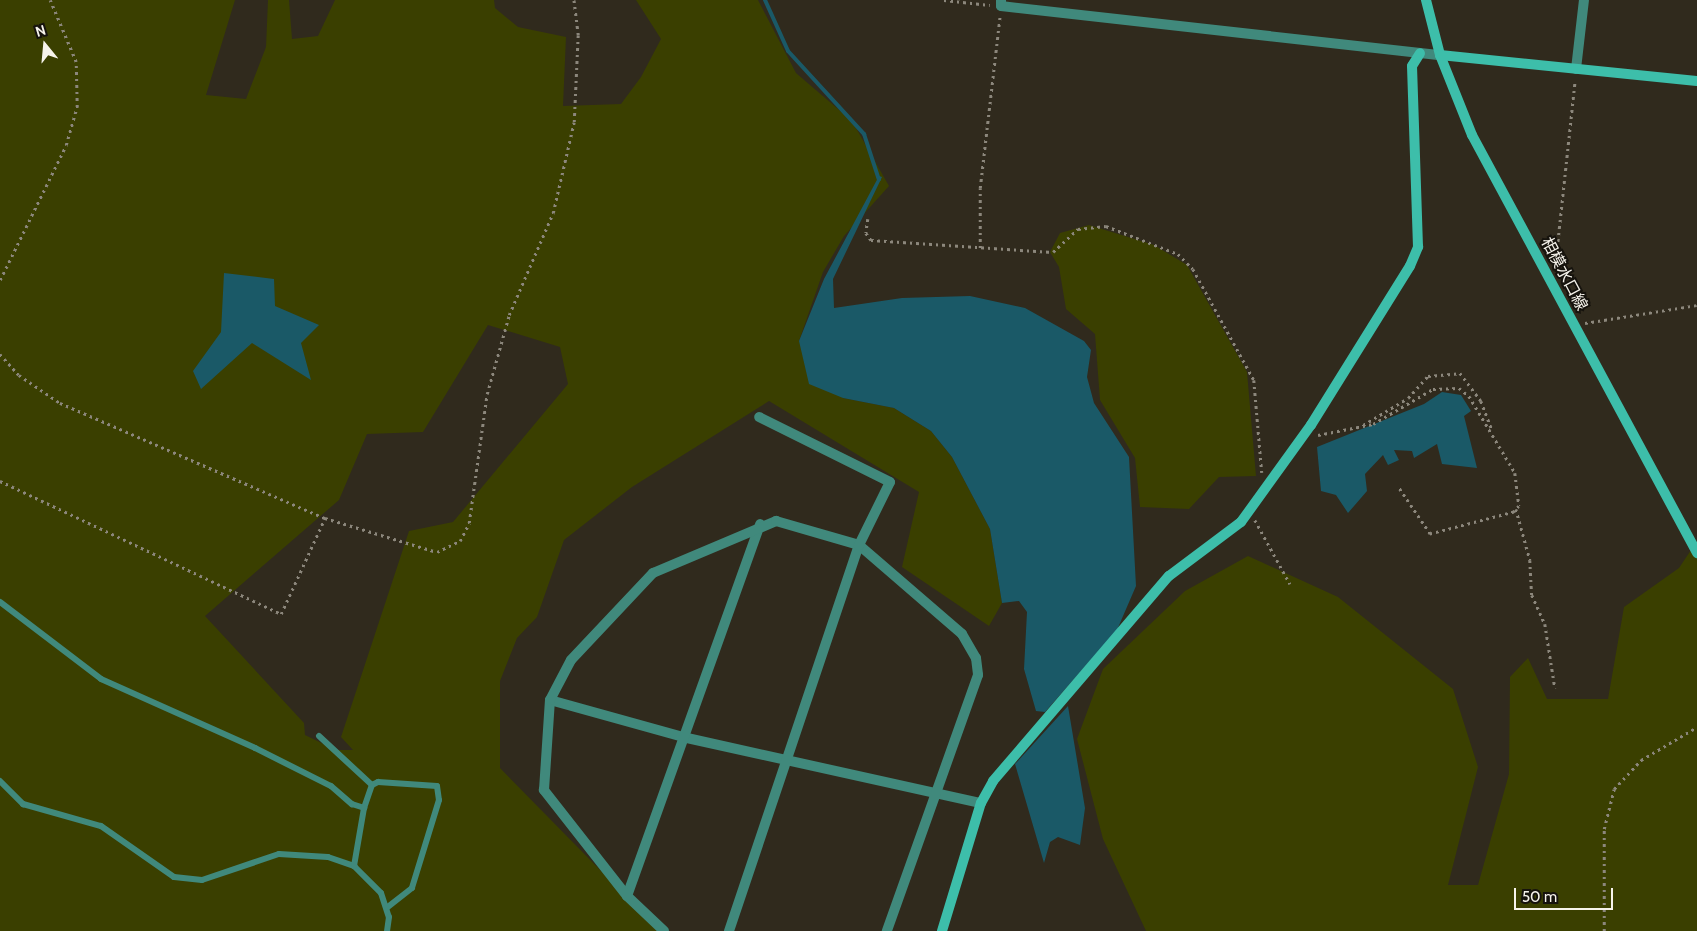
<!DOCTYPE html>
<html>
<head>
<meta charset="utf-8">
<style>
  body { margin:0 }
  #map { position:relative; width:1697px; height:931px; overflow:hidden; background:#302a1d; font-family:Cabin,"Noto Sans JP",sans-serif }
  div>[style] { position:absolute }
  [style*='--x'] { left:calc(var(--x)*1px); top:calc(var(--y)*1px); width:calc(var(--w)*1px); rotate:calc(var(--a)*1deg) }
  .green>* { inset:0; background:#3a3f00 }
  .water>* { inset:0; background:#1a5967 }
  .stream>* { height:4px; margin:-2px; padding:0 2px; transform-origin:2px; border-radius:2px; background:#1a5967 }
  .path>* { height:2.5px; margin-top:-1.25px; transform-origin:0; background:repeating-linear-gradient(90deg,#8c877c 0 2.5px,transparent 0 6.5px) }
  .lane>* { height:6px; margin:-3px; padding:0 3px; transform-origin:3px; border-radius:3px; background:#40897c }
  .street>* { height:10px; margin:-5px; padding:0 5px; transform-origin:5px; border-radius:5px; background:#40897c }
  .secondary>* { height:10px; margin:-5px; padding:0 5px; transform-origin:5px; border-radius:5px; background:#3dbeaa }
  span { translate:-50% -50%; white-space:nowrap; text-align:center; line-height:1.15; -webkit-text-stroke:4px #16130d; paint-order:stroke }
  .street-label { font-size:16px; color:#f6f3eb }
  .north { position:absolute; left:20px; top:20px; width:50px; height:50px; -webkit-text-stroke:4px #16130d; paint-order:stroke; rotate:343deg; font-size:14px; font-weight:700; line-height:20px; text-align:center; color:#f6f3eb }
  .north::after { content:''; display:block; margin:auto; width:18px; height:22px; background:#f6f3eb; clip-path:polygon(50% 0,100% 100%,50% 72%,0 100%) }
  .scale { position:absolute; left:1514px; top:888px; width:99px; height:22px; box-sizing:border-box; border:2px solid #f6f3eb; border-top:0; padding-left:6px; font-size:15px; line-height:18px; white-space:nowrap; color:#f6f3eb; -webkit-text-stroke:4px #16130d; paint-order:stroke }
</style>
</head>
<body>
<div id="map">
  <div class="green">
    <i style="clip-path:polygon(evenodd,0 0,235px 0,206px 95px,246px 99px,266px 47px,268px 0,289px 0,292px 39px,318px 36px,335px 0,494px 0,495px 8px,518px 27px,566px 37px,563px 106px,621px 104px,641px 77px,661px 39px,636px 0,758px 0,796px 73px,852px 121px,889px 186px,844px 236px,823px 272px,799px 341px,843px 398px,894px 408px,931px 431px,952px 457px,990px 529px,1002px 603px,989px 626px,902px 567px,919px 492px,769px 401px,632px 487px,564px 540px,537px 617px,517px 638px,500px 681px,500px 768px,660px 931px,0 931px,0 0,488px 325px,560px 347px,568px 384px,453px 522px,409px 531px,341px 737px,353px 750px,336px 750px,305px 735px,304px 723px,205px 616px,339px 500px,367px 434px,423px 432px,488px 325px)"></i>
    <i style="clip-path:polygon(1089px 225px,1154px 245px,1187px 265px,1247px 372px,1256px 476px,1219px 477px,1189px 509px,1140px 507px,1135px 458px,1100px 400px,1095px 334px,1066px 309px,1059px 267px,1050px 252px,1060px 233px)"></i>
    <i style="clip-path:polygon(1697px 541px,1697px 931px,1146px 931px,1103px 839px,1077px 739px,1103px 669px,1185px 591px,1248px 556px,1338px 597px,1453px 689px,1478px 767px,1448px 885px,1478px 885px,1509px 774px,1510px 677px,1528px 658px,1547px 699px,1608px 699px,1624px 607px,1679px 568px)"></i>
  </div>
  <div class="water">
    <i style="clip-path:polygon(879px 176px,882px 177px,833px 279px,834px 308px,902px 298px,970px 296px,1025px 308px,1084px 341px,1091px 350px,1087px 377px,1094px 403px,1129px 457px,1136px 586px,1117px 630px,1045px 712px,1036px 711px,1024px 669px,1027px 612px,1019px 601px,1002px 603px,990px 529px,952px 457px,931px 431px,894px 408px,843px 398px,809px 384px,799px 341px,824px 279px)"></i>
    <i style="clip-path:polygon(224px 273px,274px 279px,275px 306px,319px 325px,301px 343px,311px 380px,252px 343px,201px 389px,193px 371px,221px 332px)"></i>
    <i style="clip-path:polygon(1442px 392px,1461px 395px,1471px 411px,1464px 416px,1477px 468px,1442px 464px,1437px 444px,1414px 458px,1412px 451px,1394px 450px,1399px 460px,1388px 465px,1383px 455px,1365px 474px,1367px 491px,1348px 513px,1336px 495px,1321px 491px,1317px 447px,1424px 404px)"></i>
    <i style="clip-path:polygon(1068px 706px,1085px 808px,1080px 845px,1058px 837px,1050px 842px,1044px 863px,1015px 764px)"></i>
  </div>
  <div class="stream">
    <i style="--x:765;--y:0;--w:56;--a:65.7"></i>
    <i style="--x:788;--y:51;--w:113;--a:47.5"></i>
    <i style="--x:864;--y:134;--w:48;--a:71.9"></i>
  </div>
  <div class="path">
    <i style="--x:944;--y:0;--w:46;--a:6.2"></i>
    <i style="--x:868;--y:219;--w:14;--a:98"></i>
    <i style="--x:866;--y:233;--w:9;--a:54"></i>
    <i style="--x:871;--y:240;--w:182;--a:3.8"></i>
    <i style="--x:1053;--y:252;--w:34;--a:-43"></i>
    <i style="--x:1078;--y:229;--w:28;--a:-6"></i>
    <i style="--x:1106;--y:226;--w:77;--a:21.3"></i>
    <i style="--x:1178;--y:254;--w:21;--a:45"></i>
    <i style="--x:1193;--y:269;--w:127;--a:61.2"></i>
    <i style="--x:1254;--y:380;--w:93;--a:85.1"></i>
    <i style="--x:980;--y:248;--w:60;--a:-90"></i>
    <i style="--x:980;--y:188;--w:174;--a:-83.4"></i>
    <i style="--x:1548;--y:254;--w:11;--a:-34"></i>
    <i style="--x:1557;--y:248;--w:169;--a:-83.9"></i>
    <i style="--x:0;--y:280;--w:150;--a:-63.9"></i>
    <i style="--x:66;--y:145;--w:40;--a:-74"></i>
    <i style="--x:77;--y:107;--w:45;--a:-91.3"></i>
    <i style="--x:76;--y:62;--w:67;--a:-112.8"></i>
    <i style="--x:1585;--y:323;--w:113;--a:-9.1"></i>
    <i style="--x:0;--y:354;--w:28;--a:48"></i>
    <i style="--x:19;--y:375;--w:50;--a:34.3"></i>
    <i style="--x:60;--y:403;--w:289;--a:23.5"></i>
    <i style="--x:325;--y:518;--w:117;--a:16.9"></i>
    <i style="--x:437;--y:552;--w:25;--a:-26"></i>
    <i style="--x:460;--y:541;--w:20;--a:-63"></i>
    <i style="--x:469;--y:523;--w:130;--a:-82.1"></i>
    <i style="--x:487;--y:394;--w:82;--a:-74.4"></i>
    <i style="--x:509;--y:315;--w:111;--a:-66.7"></i>
    <i style="--x:553;--y:213;--w:93;--a:-77"></i>
    <i style="--x:574;--y:122;--w:87;--a:-87.4"></i>
    <i style="--x:578;--y:35;--w:35;--a:-97"></i>
    <i style="--x:1363;--y:425;--w:52;--a:-31"></i>
    <i style="--x:1408;--y:398;--w:30;--a:-48"></i>
    <i style="--x:1428;--y:376;--w:32;--a:-5"></i>
    <i style="--x:1460;--y:373;--w:35;--a:53"></i>
    <i style="--x:1481;--y:401;--w:31;--a:69"></i>
    <i style="--x:1318;--y:435;--w:56;--a:-11.3"></i>
    <i style="--x:1373;--y:424;--w:69;--a:-30.3"></i>
    <i style="--x:1433;--y:389;--w:26;--a:-2"></i>
    <i style="--x:1459;--y:388;--w:13;--a:39"></i>
    <i style="--x:1469;--y:396;--w:90;--a:59.1"></i>
    <i style="--x:1515;--y:473;--w:33;--a:83"></i>
    <i style="--x:1519;--y:506;--w:8;--a:130"></i>
    <i style="--x:1514;--y:512;--w:87;--a:165.3"></i>
    <i style="--x:1430;--y:534;--w:57;--a:-124.2"></i>
    <i style="--x:0;--y:481;--w:311;--a:25.3"></i>
    <i style="--x:281;--y:614;--w:106;--a:-65.4"></i>
    <i style="--x:1516;--y:509;--w:53;--a:74.6"></i>
    <i style="--x:1530;--y:560;--w:35;--a:87"></i>
    <i style="--x:1532;--y:595;--w:32;--a:66"></i>
    <i style="--x:1545;--y:624;--w:65;--a:81.1"></i>
    <i style="--x:1255;--y:520;--w:73;--a:61.3"></i>
    <i style="--x:1604;--y:931;--w:102;--a:-90"></i>
    <i style="--x:1604;--y:829;--w:41;--a:-76"></i>
    <i style="--x:1614;--y:789;--w:40;--a:-47"></i>
    <i style="--x:1641;--y:760;--w:65;--a:-30.5"></i>
  </div>
  <div class="lane">
    <i style="--x:0;--y:602;--w:127;--a:37.3"></i>
    <i style="--x:101;--y:679;--w:169;--a:24.1"></i>
    <i style="--x:255;--y:748;--w:85;--a:26.6"></i>
    <i style="--x:331;--y:786;--w:28;--a:41"></i>
    <i style="--x:352;--y:804;--w:13;--a:18"></i>
    <i style="--x:364;--y:808;--w:24;--a:-71"></i>
    <i style="--x:372;--y:785;--w:7;--a:-27"></i>
    <i style="--x:378;--y:782;--w:59;--a:3.9"></i>
    <i style="--x:437;--y:786;--w:14;--a:82"></i>
    <i style="--x:439;--y:800;--w:92;--a:107.1"></i>
    <i style="--x:412;--y:888;--w:31;--a:142"></i>
    <i style="--x:319;--y:736;--w:72;--a:42.8"></i>
    <i style="--x:0;--y:781;--w:33;--a:45"></i>
    <i style="--x:23;--y:804;--w:81;--a:15.8"></i>
    <i style="--x:101;--y:826;--w:89;--a:34.9"></i>
    <i style="--x:174;--y:877;--w:28;--a:6"></i>
    <i style="--x:202;--y:880;--w:81;--a:-18.7"></i>
    <i style="--x:279;--y:854;--w:49;--a:3.5"></i>
    <i style="--x:328;--y:857;--w:28;--a:19"></i>
    <i style="--x:354;--y:866;--w:38;--a:45"></i>
    <i style="--x:381;--y:893;--w:25;--a:72"></i>
    <i style="--x:389;--y:917;--w:14;--a:98"></i>
    <i style="--x:354;--y:866;--w:59;--a:-80.2"></i>
  </div>
  <div class="street">
    <i style="--x:1001;--y:0;--w:6;--a:90"></i>
    <i style="--x:1001;--y:6;--w:442;--a:6.4"></i>
    <i style="--x:1576;--y:69;--w:69;--a:-83.4"></i>
    <i style="--x:550;--y:700;--w:142;--a:15.5"></i>
    <i style="--x:687;--y:738;--w:301;--a:12.5"></i>
    <i style="--x:627;--y:896;--w:395;--a:-70.3"></i>
    <i style="--x:664;--y:931;--w:51;--a:-136.6"></i>
    <i style="--x:627;--y:896;--w:135;--a:-128.1"></i>
    <i style="--x:544;--y:790;--w:90;--a:-86.2"></i>
    <i style="--x:550;--y:700;--w:45;--a:-62.3"></i>
    <i style="--x:571;--y:660;--w:120;--a:-46.7"></i>
    <i style="--x:653;--y:573;--w:134;--a:-22.9"></i>
    <i style="--x:776;--y:521;--w:86;--a:16.1"></i>
    <i style="--x:859;--y:545;--w:136;--a:40.8"></i>
    <i style="--x:962;--y:634;--w:28;--a:60"></i>
    <i style="--x:976;--y:658;--w:17;--a:83"></i>
    <i style="--x:978;--y:675;--w:272;--a:109.6"></i>
    <i style="--x:729;--y:931;--w:407;--a:-71.4"></i>
    <i style="--x:859;--y:545;--w:70;--a:-63.8"></i>
    <i style="--x:890;--y:482;--w:146;--a:-153.6"></i>
  </div>
  <div class="secondary">
    <i style="--x:1426;--y:0;--w:57;--a:75.7"></i>
    <i style="--x:1440;--y:55;--w:86;--a:68.2"></i>
    <i style="--x:1472;--y:135;--w:475;--a:61.7"></i>
    <i style="--x:1440;--y:55;--w:258;--a:5.8"></i>
    <i style="--x:942;--y:931;--w:134;--a:-73.1"></i>
    <i style="--x:981;--y:803;--w:25;--a:-61"></i>
    <i style="--x:993;--y:781;--w:270;--a:-49.4"></i>
    <i style="--x:1169;--y:576;--w:90;--a:-36.9"></i>
    <i style="--x:1241;--y:522;--w:120;--a:-54.2"></i>
    <i style="--x:1311;--y:425;--w:187;--a:-58.1"></i>
    <i style="--x:1410;--y:266;--w:21;--a:-67"></i>
    <i style="--x:1418;--y:247;--w:181;--a:-91.9"></i>
    <i style="--x:1412;--y:66;--w:15;--a:-58"></i>
  </div>
  <div class="street-label">
    <span style="left:1564px;top:274px;rotate:62deg">相模水口線</span>
  </div>
  <div class="north">N</div>
  <div class="scale">50 m</div>
</div>
</body>
</html>
